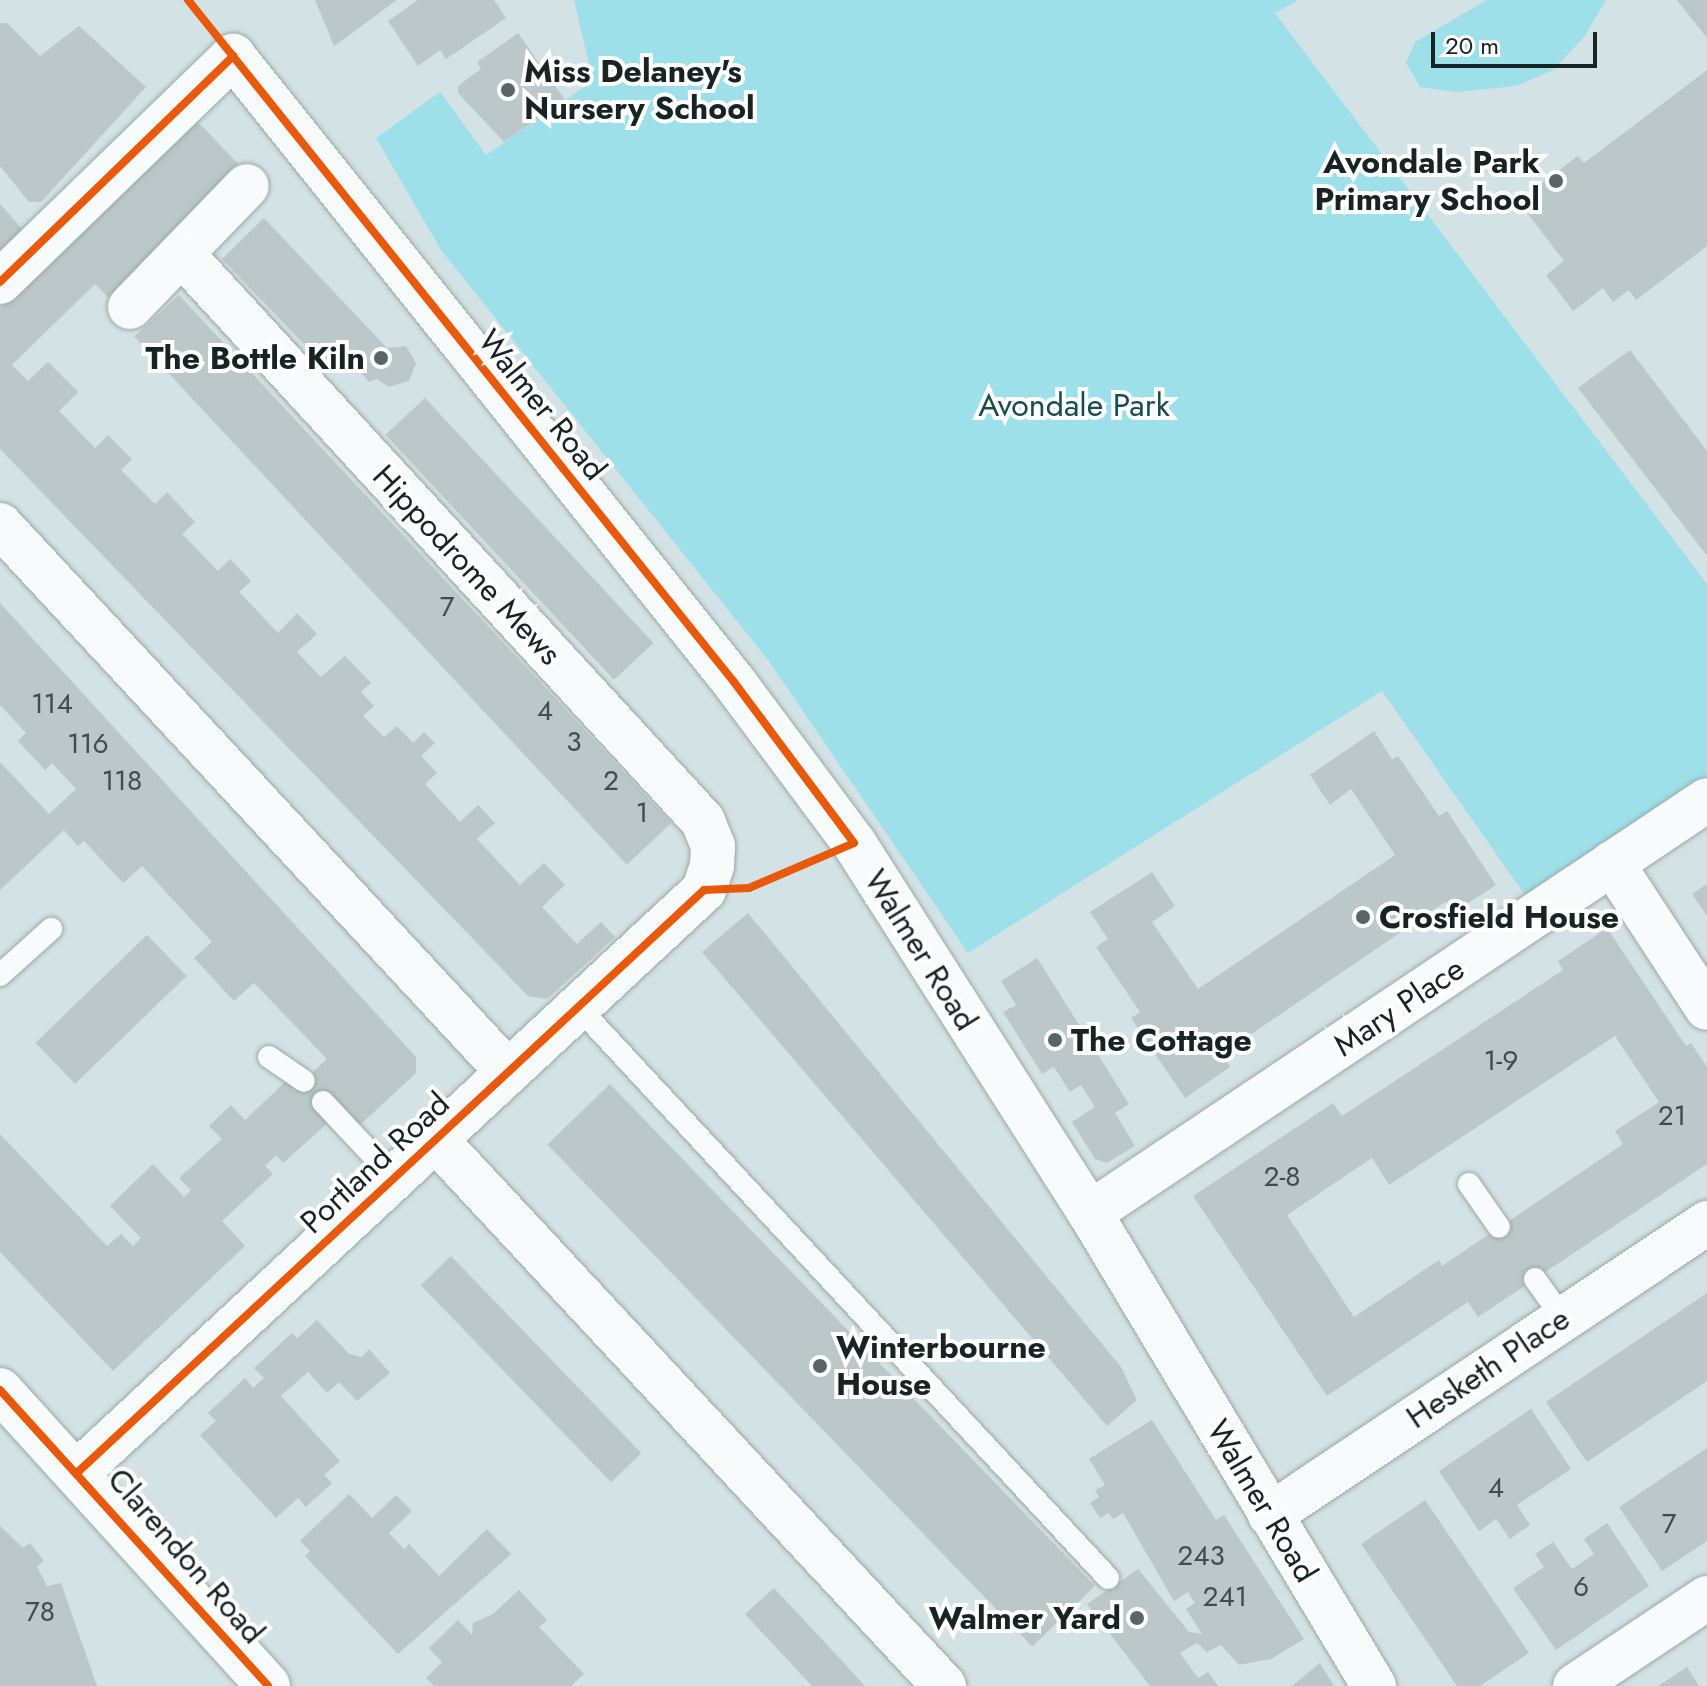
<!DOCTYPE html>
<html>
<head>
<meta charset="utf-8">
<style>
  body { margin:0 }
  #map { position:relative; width:1707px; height:1686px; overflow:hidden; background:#d3e2e4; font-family:Jost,sans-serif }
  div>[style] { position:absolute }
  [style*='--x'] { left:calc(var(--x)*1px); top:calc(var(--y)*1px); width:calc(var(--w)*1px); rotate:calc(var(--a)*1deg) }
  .green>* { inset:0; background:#9ee0ea }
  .building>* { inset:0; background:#bbc7c8; transform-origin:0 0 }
  .roads { filter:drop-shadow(0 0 2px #9ca8a9) drop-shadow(0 0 2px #9ca8a9) }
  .lane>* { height:22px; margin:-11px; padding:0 11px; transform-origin:11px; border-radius:11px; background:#f8fbfb }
  .street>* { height:44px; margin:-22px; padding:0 22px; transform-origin:22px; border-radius:22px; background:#f8fbfb }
  .cycleway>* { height:8px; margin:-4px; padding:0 4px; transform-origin:4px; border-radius:4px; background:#e8590c }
  .dots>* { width:22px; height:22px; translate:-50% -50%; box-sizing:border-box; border:4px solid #fff; border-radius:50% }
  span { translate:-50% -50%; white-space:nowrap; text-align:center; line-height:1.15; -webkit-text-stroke:8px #fff; paint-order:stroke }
  .number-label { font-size:28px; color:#414c4d }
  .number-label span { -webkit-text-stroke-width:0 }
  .poi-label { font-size:32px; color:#182324; font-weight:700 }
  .left { translate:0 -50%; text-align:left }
  .right { translate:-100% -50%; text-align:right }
  .street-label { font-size:32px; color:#182324 }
  .park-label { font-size:32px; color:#184b52 }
  .scale { position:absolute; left:1431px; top:32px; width:166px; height:36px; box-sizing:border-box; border:4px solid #182324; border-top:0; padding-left:10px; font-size:24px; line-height:28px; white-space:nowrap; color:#182324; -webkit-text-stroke:6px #fff; paint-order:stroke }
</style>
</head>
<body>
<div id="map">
  <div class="green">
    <i style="clip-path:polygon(574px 0,1299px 0,1275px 13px,1707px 584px,1707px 776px,1527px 898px,1382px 691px,968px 953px,768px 660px,441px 250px,376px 138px,440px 92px,486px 155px,593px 81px)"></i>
    <i style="clip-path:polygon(1487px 0,1605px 0,1605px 2px,1584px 37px,1553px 70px,1516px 86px,1456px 92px,1420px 87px,1406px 63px,1415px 42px)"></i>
  </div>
  <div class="building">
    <i style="clip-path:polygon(315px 0,397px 0,334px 46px)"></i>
    <i style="clip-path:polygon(418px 0,494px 0,506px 18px,446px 59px,440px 50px,418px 66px,388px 21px)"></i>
    <i style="clip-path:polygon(1677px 0,1707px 0,1707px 38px)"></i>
    <i style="clip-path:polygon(0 23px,7px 23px,40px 56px,79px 26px,146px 87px,41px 202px,29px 202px,0 166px)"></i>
    <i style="clip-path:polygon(518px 33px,565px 100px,504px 142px,458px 93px,458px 86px,481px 69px,477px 62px)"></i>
    <i style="clip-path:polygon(1707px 70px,1707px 246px,1636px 300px,1629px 290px,1613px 302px,1603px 288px,1573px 311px,1546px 275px,1564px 261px,1518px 201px,1578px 156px,1584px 163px)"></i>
    <i style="clip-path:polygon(194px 118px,243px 169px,109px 298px,95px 284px,12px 365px,28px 381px,48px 362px,78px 392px,59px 411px,95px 448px,108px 435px,132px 459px,121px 470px,155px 504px,167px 492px,195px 522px,182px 534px,218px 571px,230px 559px,251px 581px,239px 592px,278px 633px,297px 613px,317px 634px,297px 652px,321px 677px,345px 656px,371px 683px,361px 692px,374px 706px,363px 716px,384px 737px,397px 726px,413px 743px,424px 732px,435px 743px,421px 756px,437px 773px,425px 784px,460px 822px,478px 805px,495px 823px,477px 839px,520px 885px,544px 863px,565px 885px,542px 907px,577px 944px,601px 922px,615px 937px,547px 999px,528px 996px,0 449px,0 308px)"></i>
    <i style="clip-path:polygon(0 204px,23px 230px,0 251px)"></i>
    <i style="clip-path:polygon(264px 218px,387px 348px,406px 346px,416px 363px,409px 381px,389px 387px,377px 379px,369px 382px,340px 350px,324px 365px,222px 259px)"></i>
    <i style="left:179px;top:295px;width:722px;height:61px;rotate:47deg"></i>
    <i style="clip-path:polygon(1630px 350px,1707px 451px,1707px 556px,1578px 388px)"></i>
    <i style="left:425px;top:398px;width:335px;height:54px;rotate:47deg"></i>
    <i style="clip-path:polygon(0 603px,416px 1057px,416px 1073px,359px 1126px,331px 1094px,316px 1108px,329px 1122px,283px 1163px,276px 1155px,265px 1166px,273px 1174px,222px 1221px,245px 1246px,113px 1371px,0 1252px,0 1134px,107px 1246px,121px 1234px,133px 1246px,141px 1238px,110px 1206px,153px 1164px,184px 1197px,191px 1190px,179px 1178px,222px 1139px,209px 1126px,231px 1105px,245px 1120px,286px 1081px,294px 1090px,327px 1059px,254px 983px,234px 1001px,194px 958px,212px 942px,142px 866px,123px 883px,84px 841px,78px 846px,64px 830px,0 890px,0 762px,49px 814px,76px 789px,52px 763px,45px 770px,18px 741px,26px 733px,0 705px)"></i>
    <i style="clip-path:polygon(1374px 731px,1392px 759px,1398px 756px,1439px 816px,1447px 811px,1496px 885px,1453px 913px,1445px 902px,1222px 1054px,1230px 1067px,1185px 1098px,1131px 1018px,1140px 1012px,1096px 947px,1108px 939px,1090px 912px,1152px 872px,1175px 906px,1152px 922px,1198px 989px,1395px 855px,1351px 789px,1330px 805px,1310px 775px)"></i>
    <i style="clip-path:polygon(1707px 884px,1707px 916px,1692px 894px)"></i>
    <i style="clip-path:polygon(748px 913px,1121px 1367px,1137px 1400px,1107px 1426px,702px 952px)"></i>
    <i style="clip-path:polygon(evenodd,1607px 928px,1686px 1046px,1691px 1043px,1707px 1067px,1707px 1164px,1478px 1317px,1468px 1302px,1327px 1396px,1193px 1196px,1333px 1103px,1342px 1116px,1563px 970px,1558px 961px,1607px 928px,1615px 1036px,1659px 1102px,1615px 1131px,1623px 1144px,1442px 1266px,1439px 1260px,1354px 1317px,1287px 1215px,1372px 1158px,1389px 1185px,1615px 1036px)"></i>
    <i style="left:147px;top:935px;width:57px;height:155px;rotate:46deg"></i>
    <i style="clip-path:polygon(1037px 958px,1129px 1104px,1115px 1113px,1135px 1146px,1107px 1163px,1095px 1159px,1072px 1122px,1095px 1107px,1081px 1085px,1070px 1092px,1054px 1067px,1042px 1074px,1003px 1012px,1016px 1005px,1001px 981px)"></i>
    <i style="left:610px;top:1084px;width:698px;height:87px;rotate:46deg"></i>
    <i style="left:451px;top:1256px;width:274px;height:42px;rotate:46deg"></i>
    <i style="clip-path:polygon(1707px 1293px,1707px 1381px,1587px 1462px,1546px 1402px)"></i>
    <i style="clip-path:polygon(317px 1320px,349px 1354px,362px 1357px,369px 1349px,390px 1373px,357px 1401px,339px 1382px,327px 1393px,308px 1372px,281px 1396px,340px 1461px,324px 1475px,332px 1483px,306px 1507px,298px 1498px,276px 1518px,200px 1435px,216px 1421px,208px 1413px,245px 1378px,253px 1388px,264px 1378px,254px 1368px,292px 1333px,297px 1338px)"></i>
    <i style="clip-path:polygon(1531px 1409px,1571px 1469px,1517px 1505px,1530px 1525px,1510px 1539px,1496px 1519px,1479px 1531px,1439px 1471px)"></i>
    <i style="clip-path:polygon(1152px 1420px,1216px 1520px,1224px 1515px,1304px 1639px,1271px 1659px,1239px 1665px,1221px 1645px,1207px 1652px,1197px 1643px,1180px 1653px,1198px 1678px,1208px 1672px,1218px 1686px,1150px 1686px,1087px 1604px,1138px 1569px,1189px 1632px,1202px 1634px,1186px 1609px,1195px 1603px,1188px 1592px,1174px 1601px,1123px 1513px,1113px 1519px,1109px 1513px,1100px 1518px,1090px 1503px,1099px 1497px,1095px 1490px,1105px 1485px,1089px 1459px)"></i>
    <i style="clip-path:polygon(1707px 1448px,1707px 1541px,1662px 1571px,1619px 1507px)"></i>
    <i style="clip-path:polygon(349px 1494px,372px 1518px,396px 1495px,412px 1511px,389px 1533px,404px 1549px,409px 1544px,439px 1576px,487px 1529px,511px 1554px,398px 1654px,305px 1556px,310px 1551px,300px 1541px)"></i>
    <i style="clip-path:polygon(1425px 1500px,1529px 1653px,1480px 1686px,1457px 1686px,1361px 1544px)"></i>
    <i style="clip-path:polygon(1607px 1523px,1649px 1586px,1556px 1650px,1513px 1588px,1544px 1567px,1535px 1554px,1553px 1542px,1572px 1569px,1594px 1554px,1584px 1539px)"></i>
    <i style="clip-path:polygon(0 1526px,23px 1548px,30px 1543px,44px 1561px,37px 1567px,47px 1586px,61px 1583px,97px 1686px,0 1686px)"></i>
    <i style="clip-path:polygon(774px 1588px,843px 1662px,865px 1686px,812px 1686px,745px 1614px)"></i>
    <i style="clip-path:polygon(519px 1590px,547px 1620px,539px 1627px,584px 1674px,571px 1686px,434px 1686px,426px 1678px,442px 1662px,429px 1648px,458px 1620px,472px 1635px,473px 1623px,493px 1614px)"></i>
    <i style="clip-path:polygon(1320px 1663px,1334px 1686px,1292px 1686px)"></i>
    <i style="clip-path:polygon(1687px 1667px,1699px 1686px,1658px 1686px)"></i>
  </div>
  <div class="roads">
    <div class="lane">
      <i style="--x:0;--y:975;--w:69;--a:-42"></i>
      <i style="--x:578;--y:1007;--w:779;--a:47.13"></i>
      <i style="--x:269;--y:1057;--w:42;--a:34.4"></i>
      <i style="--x:323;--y:1102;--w:104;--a:46.9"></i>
      <i style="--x:1469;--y:1184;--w:52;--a:55.1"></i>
      <i style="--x:1535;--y:1279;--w:48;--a:54.3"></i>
    </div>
    <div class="street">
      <i style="--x:0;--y:282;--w:325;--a:-44.1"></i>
      <i style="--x:233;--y:56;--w:802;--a:51.33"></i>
      <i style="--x:734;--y:682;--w:201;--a:53.3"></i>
      <i style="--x:854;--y:843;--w:439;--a:57.5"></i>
      <i style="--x:1090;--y:1213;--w:552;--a:59.02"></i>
      <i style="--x:130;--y:307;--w:168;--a:-46"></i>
      <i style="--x:0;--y:525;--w:747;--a:47.12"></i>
      <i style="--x:1612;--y:863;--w:173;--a:56.8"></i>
      <i style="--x:436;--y:1140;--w:746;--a:47.06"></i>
      <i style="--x:1090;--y:1213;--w:742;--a:-33.8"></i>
      <i style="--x:0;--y:1390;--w:399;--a:47.8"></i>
      <i style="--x:79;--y:1471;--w:853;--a:-42.91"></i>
      <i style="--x:704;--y:890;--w:25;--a:-72"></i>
      <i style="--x:712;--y:866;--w:20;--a:-87"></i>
      <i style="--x:713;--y:846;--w:27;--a:-112"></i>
      <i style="--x:703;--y:821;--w:770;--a:-132.58"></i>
      <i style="--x:1270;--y:1515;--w:526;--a:-33.75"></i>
      <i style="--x:1575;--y:1686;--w:159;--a:-33.7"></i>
    </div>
  </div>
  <div class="cycleway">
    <i style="--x:0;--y:282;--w:325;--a:-44.1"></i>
    <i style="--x:0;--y:1390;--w:399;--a:47.8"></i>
    <i style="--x:79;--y:1471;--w:853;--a:-42.91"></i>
    <i style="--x:704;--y:890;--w:45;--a:-2.5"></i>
    <i style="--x:749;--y:888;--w:114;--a:-23.2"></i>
    <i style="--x:854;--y:843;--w:201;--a:-126.7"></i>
    <i style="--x:734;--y:682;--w:874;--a:-128.68"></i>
  </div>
  <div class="dots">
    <i style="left:508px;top:90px;background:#596667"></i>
    <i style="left:1556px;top:181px;background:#596667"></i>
    <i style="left:381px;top:358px;background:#596667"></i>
    <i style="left:1363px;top:917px;background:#596667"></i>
    <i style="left:1055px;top:1040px;background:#596667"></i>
    <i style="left:820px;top:1366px;background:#596667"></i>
    <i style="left:1137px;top:1618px;background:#596667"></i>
  </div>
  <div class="number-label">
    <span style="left:447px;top:607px">7</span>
    <span style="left:52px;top:704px">114</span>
    <span style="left:545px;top:711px">4</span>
    <span style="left:574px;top:742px">3</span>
    <span style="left:88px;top:744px">116</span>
    <span style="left:122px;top:781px">118</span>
    <span style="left:611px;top:781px">2</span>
    <span style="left:642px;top:813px">1</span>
    <span style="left:1501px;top:1061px">1-9</span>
    <span style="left:1672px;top:1116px">21</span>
    <span style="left:1282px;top:1177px">2-8</span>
    <span style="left:1496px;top:1488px">4</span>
    <span style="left:1669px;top:1524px">7</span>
    <span style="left:1201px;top:1556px">243</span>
    <span style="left:1581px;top:1587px">6</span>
    <span style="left:1225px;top:1597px">241</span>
    <span style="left:40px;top:1612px">78</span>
  </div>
  <div class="poi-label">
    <span class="left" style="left:524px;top:90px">Miss Delaney's<br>Nursery School</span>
    <span class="right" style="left:1540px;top:181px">Avondale Park<br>Primary School</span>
    <span class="right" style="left:365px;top:358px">The Bottle Kiln</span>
    <span class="left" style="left:1379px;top:917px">Crosfield House</span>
    <span class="left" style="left:1071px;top:1040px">The Cottage</span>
    <span class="left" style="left:836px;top:1366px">Winterbourne<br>House</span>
    <span class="right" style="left:1121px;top:1618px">Walmer Yard</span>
  </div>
  <div class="street-label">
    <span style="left:542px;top:405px;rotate:51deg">Walmer Road</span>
    <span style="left:467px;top:565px;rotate:47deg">Hippodrome Mews</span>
    <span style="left:921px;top:950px;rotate:58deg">Walmer Road</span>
    <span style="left:1399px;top:1007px;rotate:-34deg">Mary Place</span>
    <span style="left:375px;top:1163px;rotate:-43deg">Portland Road</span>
    <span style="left:1488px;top:1368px;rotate:-34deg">Hesketh Place</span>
    <span style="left:1262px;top:1501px;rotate:59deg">Walmer Road</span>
    <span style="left:186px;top:1556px;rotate:49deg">Clarendon Road</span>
  </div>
  <div class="park-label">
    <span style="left:1074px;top:405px">Avondale Park</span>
  </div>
  <div class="scale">20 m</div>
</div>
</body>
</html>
